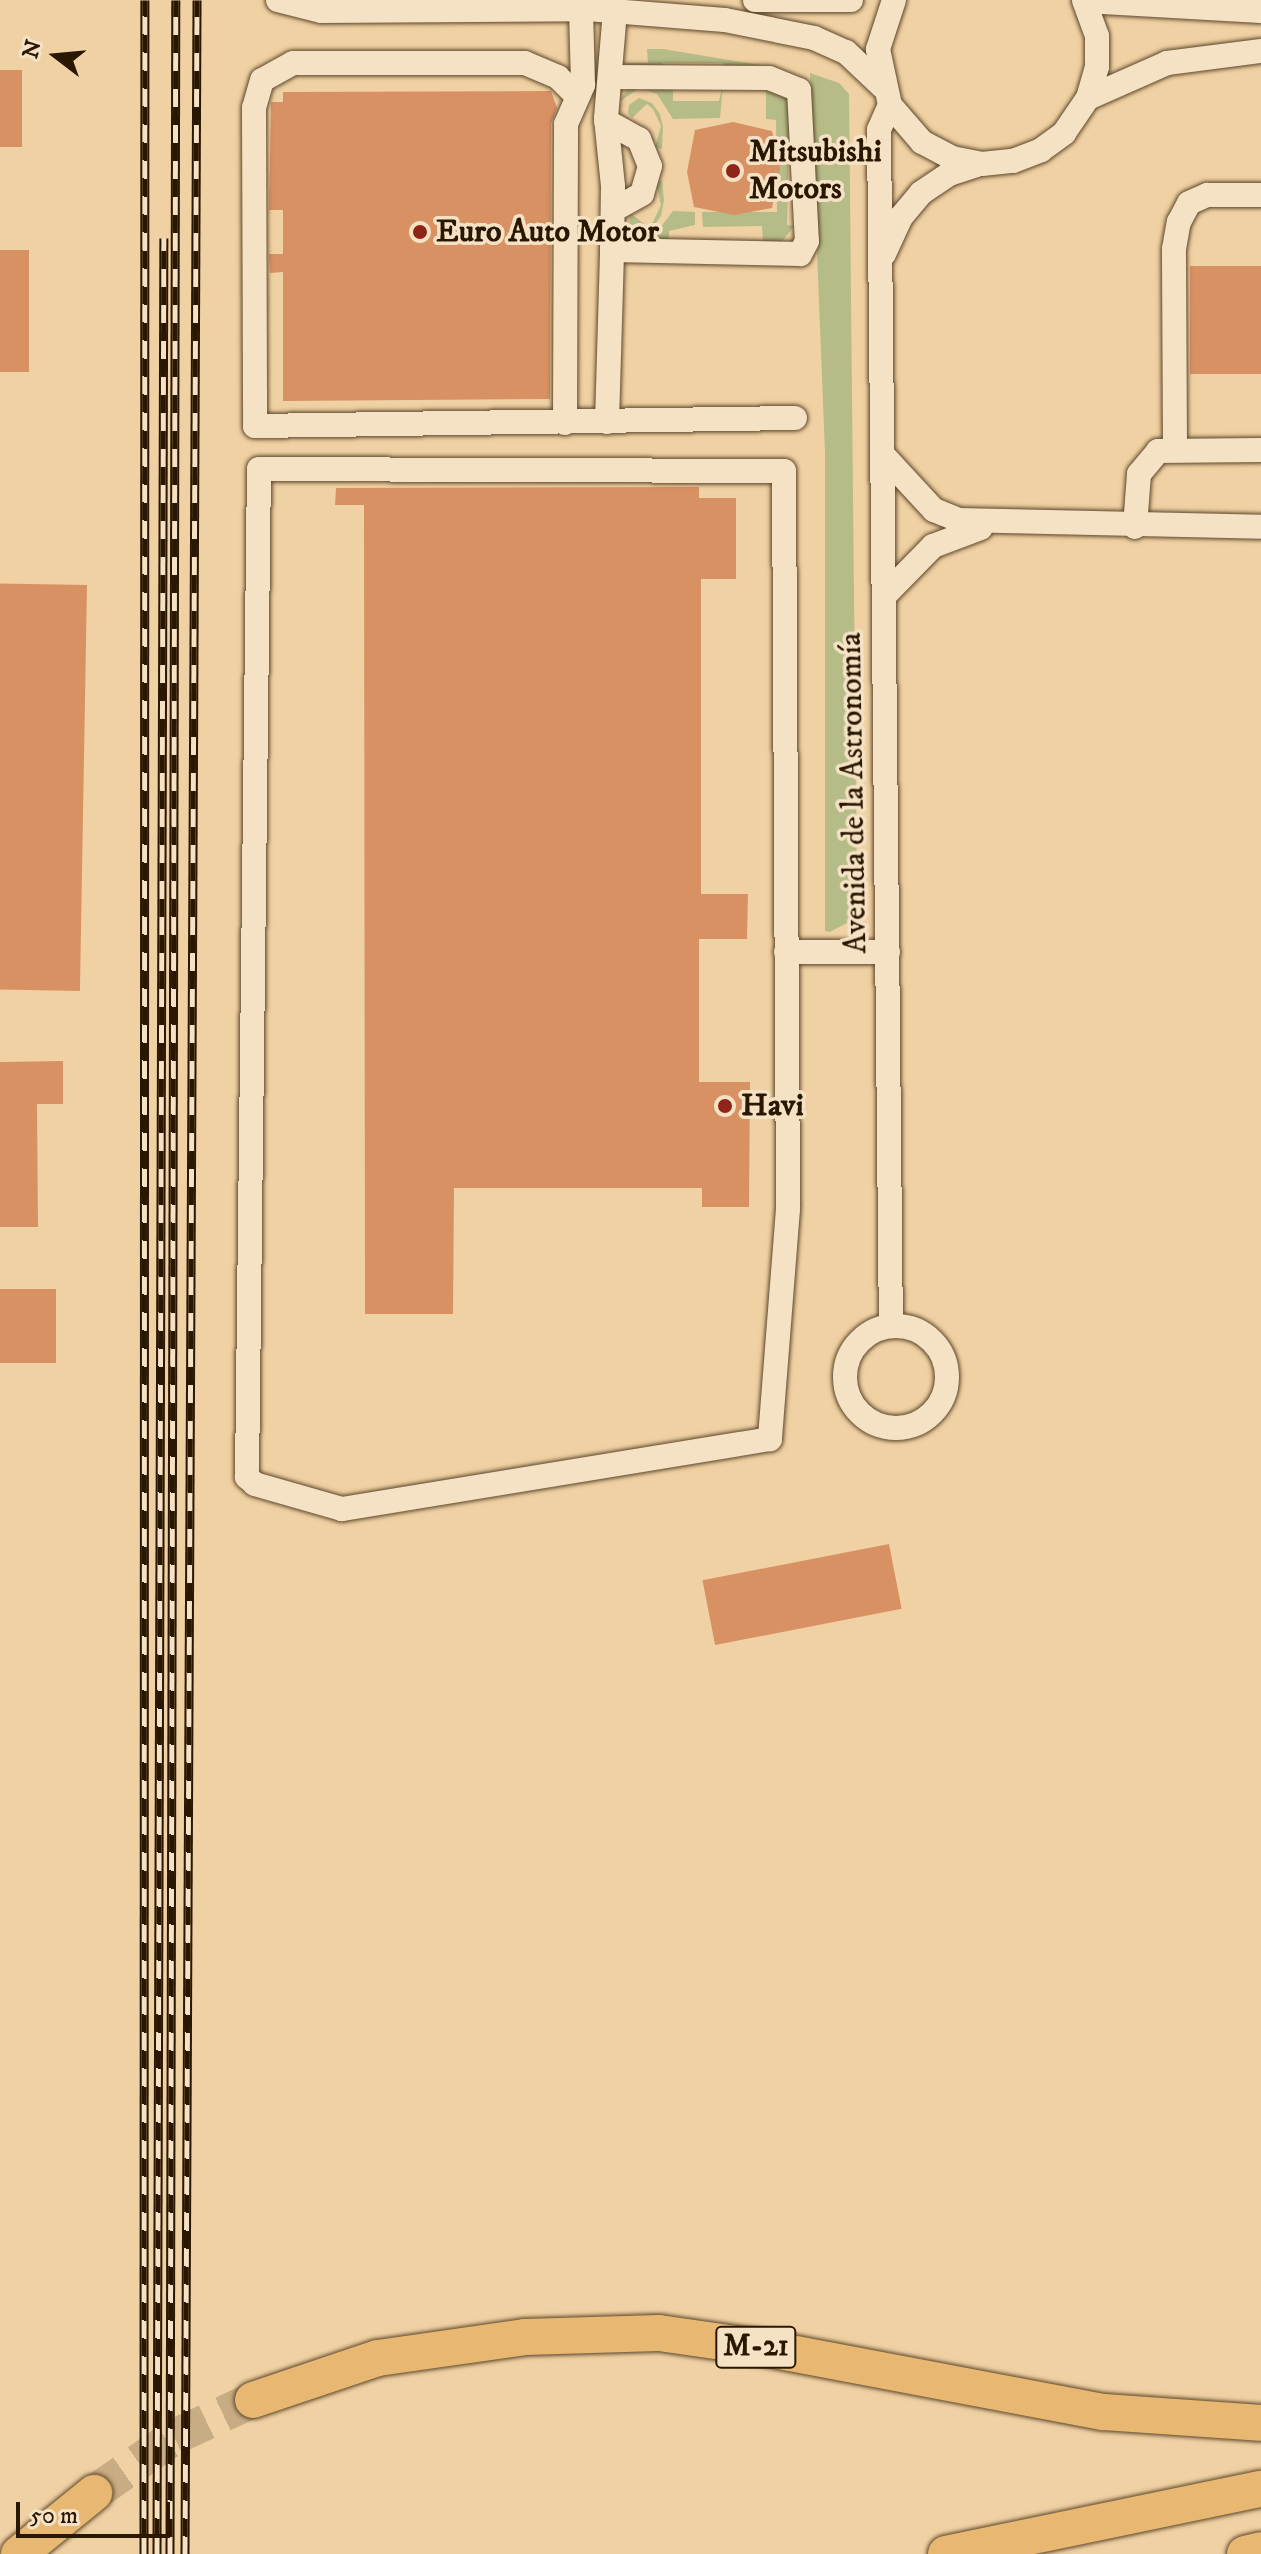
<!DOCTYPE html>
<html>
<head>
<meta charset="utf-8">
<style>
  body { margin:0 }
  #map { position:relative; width:1261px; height:2554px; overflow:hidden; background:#f0d1a3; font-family:"IM FELL DW Pica",serif }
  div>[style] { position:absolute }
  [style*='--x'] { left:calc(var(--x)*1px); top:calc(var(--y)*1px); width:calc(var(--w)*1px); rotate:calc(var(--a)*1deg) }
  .green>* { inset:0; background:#b6bc88 }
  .building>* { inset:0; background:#d89163; transform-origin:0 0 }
  .highway-tunnel>* { height:36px; margin-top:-18px; transform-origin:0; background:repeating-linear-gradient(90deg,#c8ac83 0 36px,transparent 0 54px) }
  .roads { filter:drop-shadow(0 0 2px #5c462a) drop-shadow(0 0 2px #5c462a) }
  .minor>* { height:24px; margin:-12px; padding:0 12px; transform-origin:12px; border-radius:12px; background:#f5e1c3 }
  .minor>.ring { margin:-12px; padding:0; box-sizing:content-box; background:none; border:24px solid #f5e1c3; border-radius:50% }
  .highway>* { height:36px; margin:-18px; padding:0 18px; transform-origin:18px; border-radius:18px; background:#e8b872 }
  .rail>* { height:9px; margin-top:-4.5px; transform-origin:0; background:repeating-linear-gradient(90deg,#f5e1c3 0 18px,#2a1702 0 36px); box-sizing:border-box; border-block:2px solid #2a1702 }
  .dots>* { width:22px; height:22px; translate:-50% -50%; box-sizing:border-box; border:4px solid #f5e1c3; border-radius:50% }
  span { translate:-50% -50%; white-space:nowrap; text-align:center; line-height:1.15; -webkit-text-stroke:7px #f5e1c3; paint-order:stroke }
  .shield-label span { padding:2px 6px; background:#f5e1c3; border:2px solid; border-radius:6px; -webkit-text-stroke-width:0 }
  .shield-label { font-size:30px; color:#2a1702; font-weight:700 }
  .poi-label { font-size:32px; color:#2a1702; font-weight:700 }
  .left { translate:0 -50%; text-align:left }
  .street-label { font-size:32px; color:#2a1702 }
  .north { position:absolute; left:16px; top:16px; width:80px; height:80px; -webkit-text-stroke:6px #f5e1c3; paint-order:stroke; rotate:286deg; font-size:22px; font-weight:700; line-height:32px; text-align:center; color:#2a1702 }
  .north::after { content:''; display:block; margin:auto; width:28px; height:36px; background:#2a1702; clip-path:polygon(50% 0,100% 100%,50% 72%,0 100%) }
  .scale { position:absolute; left:16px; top:2502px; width:154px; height:36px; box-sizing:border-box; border:4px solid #2a1702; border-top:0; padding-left:10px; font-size:24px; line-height:28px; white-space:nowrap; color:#2a1702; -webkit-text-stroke:6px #f5e1c3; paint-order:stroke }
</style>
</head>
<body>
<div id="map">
  <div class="green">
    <i style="clip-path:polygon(647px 49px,663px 49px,771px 67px,723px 69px,723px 63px,662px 63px,662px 69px,629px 67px,626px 63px,648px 63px)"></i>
    <i style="clip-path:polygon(810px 73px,839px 83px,849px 94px,857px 895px,856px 911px,847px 923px,830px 932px,825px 931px,825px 453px)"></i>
    <i style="clip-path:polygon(673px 85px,673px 101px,719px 101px,723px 85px,720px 118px,673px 119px,657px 94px,640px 88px,620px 101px,627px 89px)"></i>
    <i style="clip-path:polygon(766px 86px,790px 91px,787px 225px,794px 226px,780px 244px,763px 244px,762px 226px,703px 227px,702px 212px,777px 212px,776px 120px,766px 119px)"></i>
    <i style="clip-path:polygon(639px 98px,652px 103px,660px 114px,663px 127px,662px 149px,655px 147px,661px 126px,653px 109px,647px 104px,632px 118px,628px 113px,629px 105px)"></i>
    <i style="clip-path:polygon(662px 180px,664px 200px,661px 216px,652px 228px,636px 233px,629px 227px,630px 213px,647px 226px,653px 222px,661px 205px,656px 183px)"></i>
    <i style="clip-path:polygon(673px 211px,695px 212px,695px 225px,669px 231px,669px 245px,638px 245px,624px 240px,621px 231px,630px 241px,650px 241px)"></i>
  </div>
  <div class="building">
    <i style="left:0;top:70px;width:22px;height:77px"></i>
    <i style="clip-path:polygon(551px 91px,557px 108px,551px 124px,550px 399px,283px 401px,283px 272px,270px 273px,269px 254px,283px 254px,283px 210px,269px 210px,271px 102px,283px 102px,283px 92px)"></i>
    <i style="clip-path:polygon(733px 122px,772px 131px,780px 169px,772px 208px,734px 215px,694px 207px,687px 172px,695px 130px)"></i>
    <i style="left:29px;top:250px;width:122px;height:29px;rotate:90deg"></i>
    <i style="left:1190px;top:266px;width:71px;height:108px"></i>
    <i style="clip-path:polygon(699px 487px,699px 498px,736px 498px,736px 579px,701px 579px,701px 894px,748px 894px,747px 939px,699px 939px,699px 1082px,750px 1082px,749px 1207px,702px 1207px,702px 1188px,454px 1188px,453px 1314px,365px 1314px,364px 505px,335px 505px,336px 488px)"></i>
    <i style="left:87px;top:585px;width:406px;height:87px;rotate:91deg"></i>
    <i style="clip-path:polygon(63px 1061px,63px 1104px,37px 1104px,38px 1227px,0 1227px,0 1062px)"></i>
    <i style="left:56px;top:1289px;width:74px;height:56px;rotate:90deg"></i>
    <i style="left:889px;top:1544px;width:66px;height:190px;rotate:79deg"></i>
  </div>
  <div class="highway-tunnel">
    <i style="--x:94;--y:2493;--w:98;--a:-35"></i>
    <i style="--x:174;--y:2437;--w:87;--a:-25.1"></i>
  </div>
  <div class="roads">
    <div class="minor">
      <i style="--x:278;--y:0;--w:44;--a:14.3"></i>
      <i style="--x:321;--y:11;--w:266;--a:-0.4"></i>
      <i style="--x:587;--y:9;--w:138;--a:4.6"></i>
      <i style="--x:725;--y:20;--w:91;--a:11.4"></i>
      <i style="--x:814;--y:38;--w:35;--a:24"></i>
      <i style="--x:846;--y:52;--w:51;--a:43.4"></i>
      <i style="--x:755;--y:0;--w:96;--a:0"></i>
      <i style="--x:894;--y:0;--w:52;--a:108.1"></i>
      <i style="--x:878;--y:49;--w:57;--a:77.9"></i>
      <i style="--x:890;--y:105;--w:49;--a:49.1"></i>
      <i style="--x:922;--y:142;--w:34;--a:28"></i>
      <i style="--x:952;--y:158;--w:31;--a:11"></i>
      <i style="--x:982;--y:164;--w:31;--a:-6"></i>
      <i style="--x:1013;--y:161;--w:30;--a:-21"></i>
      <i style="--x:1041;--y:150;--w:29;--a:-36"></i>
      <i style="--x:1064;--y:133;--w:42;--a:-55.6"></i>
      <i style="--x:1088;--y:98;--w:32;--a:-74"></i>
      <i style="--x:1097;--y:67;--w:31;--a:-90"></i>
      <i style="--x:1097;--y:36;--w:38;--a:-110"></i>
      <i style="--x:1085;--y:1;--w:176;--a:3.3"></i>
      <i style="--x:613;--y:77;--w:156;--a:0.4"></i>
      <i style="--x:769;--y:78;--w:32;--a:22"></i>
      <i style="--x:799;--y:90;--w:151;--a:87"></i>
      <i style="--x:807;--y:241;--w:15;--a:118"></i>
      <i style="--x:800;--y:254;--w:188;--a:-178.8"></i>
      <i style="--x:612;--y:250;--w:64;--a:-89.1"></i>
      <i style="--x:613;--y:186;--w:68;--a:-95.9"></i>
      <i style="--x:606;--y:118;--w:107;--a:-85.2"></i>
      <i style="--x:577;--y:96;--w:27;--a:-135"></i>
      <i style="--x:558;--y:77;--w:36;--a:-157"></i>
      <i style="--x:525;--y:63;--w:232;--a:180"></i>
      <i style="--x:293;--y:63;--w:35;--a:151"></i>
      <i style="--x:262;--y:80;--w:29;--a:106"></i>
      <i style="--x:254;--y:108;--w:318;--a:89.8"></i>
      <i style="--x:255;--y:426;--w:540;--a:-0.85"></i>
      <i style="--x:1088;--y:98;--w:86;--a:-23.9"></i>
      <i style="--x:1167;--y:63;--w:95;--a:-7.3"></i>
      <i style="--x:890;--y:105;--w:27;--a:114"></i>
      <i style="--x:879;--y:130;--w:1196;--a:89.43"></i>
      <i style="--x:606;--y:121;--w:38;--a:29"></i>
      <i style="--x:639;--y:139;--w:29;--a:68"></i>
      <i style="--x:650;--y:166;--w:29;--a:106"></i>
      <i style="--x:642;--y:194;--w:33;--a:151"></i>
      <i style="--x:884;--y:254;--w:41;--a:-65.3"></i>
      <i style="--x:901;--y:217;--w:31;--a:-50"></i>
      <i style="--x:921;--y:193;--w:34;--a:-34"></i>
      <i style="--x:949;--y:174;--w:29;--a:-18"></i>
      <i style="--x:607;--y:422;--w:172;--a:-88.3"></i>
      <i style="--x:565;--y:423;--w:299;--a:-89.8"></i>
      <i style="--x:566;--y:124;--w:43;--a:-66.4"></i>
      <i style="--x:583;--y:85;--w:76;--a:-91.5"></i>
      <i style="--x:1175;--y:449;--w:200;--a:-90.3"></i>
      <i style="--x:1174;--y:249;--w:27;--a:-80"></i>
      <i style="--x:1179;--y:222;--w:21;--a:-62"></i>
      <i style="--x:1189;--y:203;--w:20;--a:-24"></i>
      <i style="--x:1207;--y:195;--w:54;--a:0"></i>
      <i style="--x:883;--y:455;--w:75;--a:47.2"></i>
      <i style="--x:934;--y:510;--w:27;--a:22"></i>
      <i style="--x:959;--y:520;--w:302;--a:1.3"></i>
      <i style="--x:259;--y:469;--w:525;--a:0.22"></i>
      <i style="--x:784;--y:471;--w:738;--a:89.69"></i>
      <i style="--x:788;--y:1209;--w:231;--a:94.5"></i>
      <i style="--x:770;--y:1439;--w:434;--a:170.7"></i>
      <i style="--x:342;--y:1509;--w:91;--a:-164"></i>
      <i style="--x:255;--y:1484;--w:11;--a:-139"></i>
      <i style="--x:247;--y:1477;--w:1008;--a:-89.32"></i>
      <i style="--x:1135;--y:527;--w:53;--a:-85.7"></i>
      <i style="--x:1139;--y:474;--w:30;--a:-50"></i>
      <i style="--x:1158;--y:451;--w:103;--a:-0.6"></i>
      <i style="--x:884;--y:596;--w:70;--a:-45.6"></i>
      <i style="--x:933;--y:546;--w:51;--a:-20.6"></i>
      <i style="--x:786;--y:952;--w:102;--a:0"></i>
      <i class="ring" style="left:845px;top:1326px;width:78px;height:78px"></i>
    </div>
    <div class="highway">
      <i style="--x:253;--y:2400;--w:132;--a:-18.6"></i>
      <i style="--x:378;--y:2358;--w:148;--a:-8.1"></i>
      <i style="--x:525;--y:2337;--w:134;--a:-1.7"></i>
      <i style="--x:659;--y:2333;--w:106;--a:8.1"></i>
      <i style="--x:764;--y:2348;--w:346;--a:10.7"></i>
      <i style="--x:1104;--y:2412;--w:157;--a:4"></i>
      <i style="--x:19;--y:2554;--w:97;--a:-39.1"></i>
      <i style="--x:946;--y:2554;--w:322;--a:-11.7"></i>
      <i style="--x:1245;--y:2554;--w:16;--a:-14"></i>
    </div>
  </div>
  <div class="rail">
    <i style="--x:144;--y:2554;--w:2554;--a:-89.98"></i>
    <i style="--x:157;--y:2554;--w:2316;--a:-89.83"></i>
    <i style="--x:170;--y:2554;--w:2554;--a:-89.87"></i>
    <i style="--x:185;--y:2554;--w:2554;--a:-89.73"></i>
  </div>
  <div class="dots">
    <i style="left:733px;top:171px;background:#8f2418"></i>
    <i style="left:420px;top:232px;background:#8f2418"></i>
    <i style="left:725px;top:1106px;background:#8f2418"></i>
  </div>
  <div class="shield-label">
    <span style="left:756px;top:2347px">M-21</span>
  </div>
  <div class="poi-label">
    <span class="left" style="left:749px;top:171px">Mitsubishi<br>Motors</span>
    <span class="left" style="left:436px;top:232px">Euro Auto Motor</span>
    <span class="left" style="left:741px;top:1106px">Havi</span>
  </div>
  <div class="street-label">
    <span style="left:854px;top:793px;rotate:-91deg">Avenida de la Astronomía</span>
  </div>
  <div class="north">N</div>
  <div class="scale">50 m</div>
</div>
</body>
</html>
